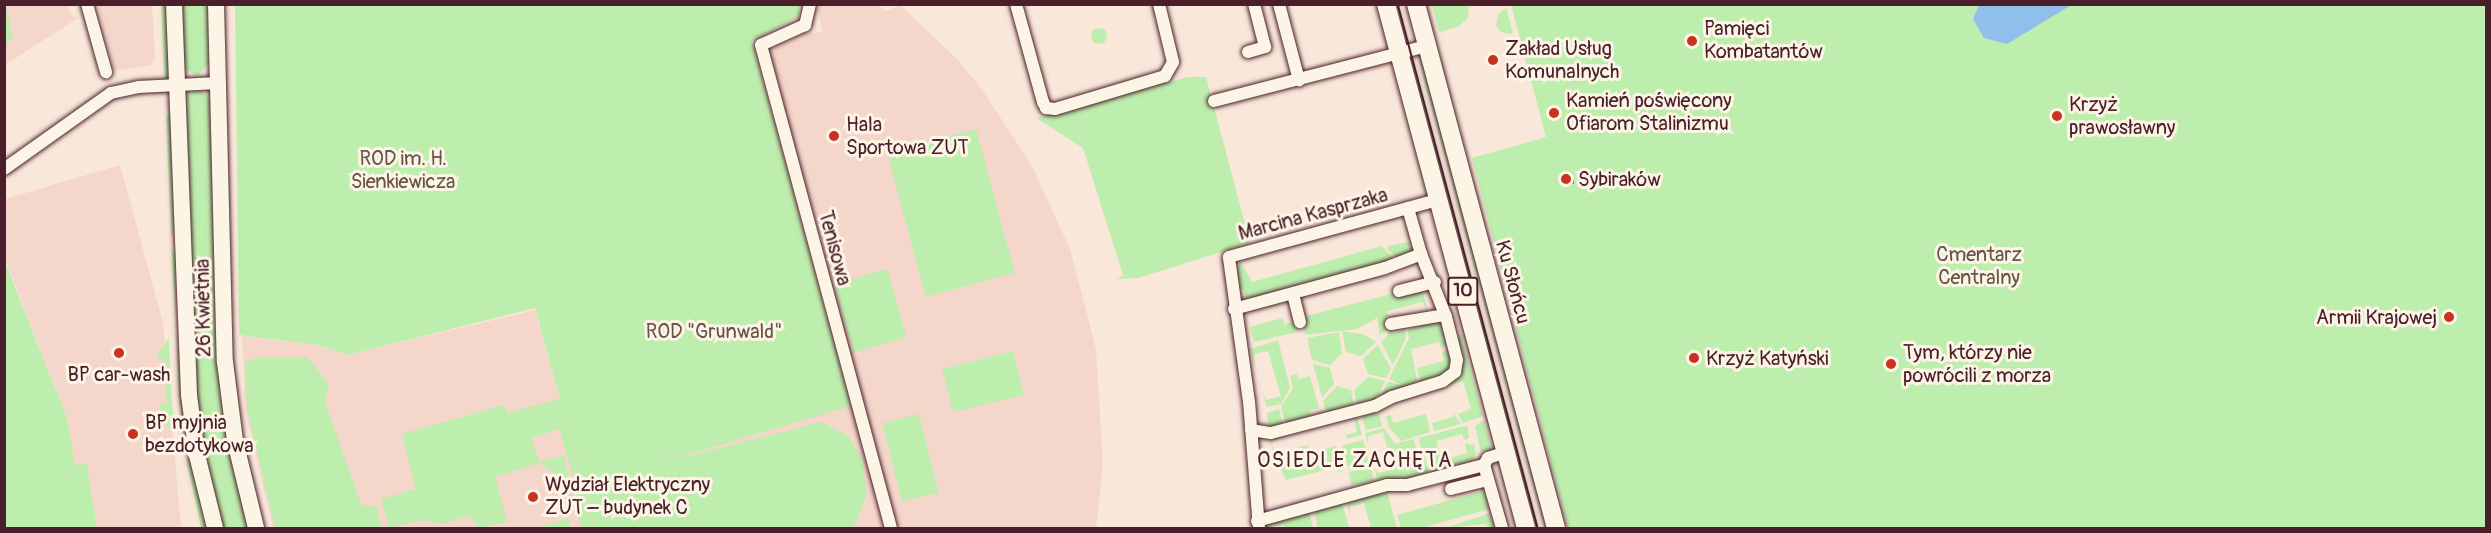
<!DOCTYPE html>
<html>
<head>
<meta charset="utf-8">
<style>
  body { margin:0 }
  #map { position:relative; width:2491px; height:533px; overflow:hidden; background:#f9e7d9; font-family:Pangolin,sans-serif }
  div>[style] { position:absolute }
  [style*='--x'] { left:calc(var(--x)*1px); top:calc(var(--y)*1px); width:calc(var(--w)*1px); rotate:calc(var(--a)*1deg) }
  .built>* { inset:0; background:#f5d6cb }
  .green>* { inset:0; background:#bdeead; transform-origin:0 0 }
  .round { border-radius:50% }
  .water>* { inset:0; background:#91bfec }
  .roads { filter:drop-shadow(0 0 2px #4a1f2b) drop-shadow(0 0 2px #4a1f2b) }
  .street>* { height:12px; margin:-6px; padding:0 6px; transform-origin:6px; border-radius:6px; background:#fcf5e5 }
  .secondary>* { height:16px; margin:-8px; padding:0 8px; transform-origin:8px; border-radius:8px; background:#fcf5e5 }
  .primary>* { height:18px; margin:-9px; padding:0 9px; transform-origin:9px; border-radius:9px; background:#fcf5e5 }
  .tram>* { height:1.5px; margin:-0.75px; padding:0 0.75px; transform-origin:0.75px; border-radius:0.75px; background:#4a1f2b }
  .rail>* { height:5px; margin-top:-2.5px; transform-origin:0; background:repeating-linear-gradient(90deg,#fcf5e5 0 9px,#4a1f2b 0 18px); box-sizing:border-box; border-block:2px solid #4a1f2b }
  .dots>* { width:16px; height:16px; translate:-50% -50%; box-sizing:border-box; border:3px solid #fcf5e5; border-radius:50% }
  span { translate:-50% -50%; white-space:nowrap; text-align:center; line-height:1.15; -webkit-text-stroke:6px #fcf5e5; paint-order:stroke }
  .shield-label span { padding:2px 4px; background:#fcf5e5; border:2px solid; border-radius:4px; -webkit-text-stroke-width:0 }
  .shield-label { font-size:18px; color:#4a1f2b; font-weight:700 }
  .poi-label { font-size:20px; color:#4a1f2b }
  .left { translate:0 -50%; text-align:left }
  .right { translate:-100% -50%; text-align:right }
  .park-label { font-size:20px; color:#67534c }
  .street-label { font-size:20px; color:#4a1f2b }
  .neighbourhood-label { font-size:21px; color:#4a1f2b; letter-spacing:1.5px }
  .frame { position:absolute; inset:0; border:6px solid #4a1f2b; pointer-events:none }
</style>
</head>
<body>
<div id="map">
  <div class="built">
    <i style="clip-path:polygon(5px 5px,68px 5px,72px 16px,78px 18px,5px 65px)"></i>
    <i style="clip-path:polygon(98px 5px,152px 5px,155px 57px,151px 65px,114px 71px)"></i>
    <i style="clip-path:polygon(816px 5px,878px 5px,886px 11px,900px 5px,958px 60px,983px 91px,1032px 166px,1070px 249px,1096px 349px,1103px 464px,1096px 528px,273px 528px,245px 409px,242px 336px,317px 345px,347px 355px,535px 310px,587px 498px,585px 485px,863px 402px,768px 52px,802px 35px,823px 31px)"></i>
    <i style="clip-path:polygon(120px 165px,163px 323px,181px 528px,97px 528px,87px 464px,75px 466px,67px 418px,5px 259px,5px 199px)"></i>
  </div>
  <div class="green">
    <i style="clip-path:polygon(5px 4px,13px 37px,5px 45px,4px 5px)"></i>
    <i style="clip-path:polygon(161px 5px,170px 5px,169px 75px,164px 80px)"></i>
    <i style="clip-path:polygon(179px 5px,208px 5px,209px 63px,198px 76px,183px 68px)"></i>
    <i style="clip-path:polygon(235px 5px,800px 5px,798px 17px,752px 41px,851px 406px,653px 465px,822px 422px,848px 436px,862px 459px,867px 495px,853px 528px,595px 528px,535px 308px,348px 355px,318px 345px,239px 335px)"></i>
    <i style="clip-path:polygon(1432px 5px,1469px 5px,1468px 18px,1458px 27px,1439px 32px)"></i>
    <i style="clip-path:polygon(1511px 5px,2486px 5px,2486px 528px,1568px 528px,1472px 158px,1546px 137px)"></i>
    <i style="clip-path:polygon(1506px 8px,1513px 33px,1510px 34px,1501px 32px,1496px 25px,1498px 14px)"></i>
    <i class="round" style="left:1091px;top:28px;width:16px;height:16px"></i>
    <i style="clip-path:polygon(1417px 53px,1420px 53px,1551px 528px,1545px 528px)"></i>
    <i style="clip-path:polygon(1410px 55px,1537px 528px,1530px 528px,1407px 57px)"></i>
    <i style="clip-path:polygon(1188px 77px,1206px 77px,1250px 243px,1138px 278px,1117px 279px,1123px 275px,1083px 148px,1036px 118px)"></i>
    <i style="clip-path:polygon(193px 90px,204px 92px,211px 102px,214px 221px,250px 528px,221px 528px,195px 399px,185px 96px)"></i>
    <i style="clip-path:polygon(166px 116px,173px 116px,176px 231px,171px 235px)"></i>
    <i style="left:976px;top:129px;width:149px;height:92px;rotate:75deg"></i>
    <i style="clip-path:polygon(1409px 242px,1413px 254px,1399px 259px,1388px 250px,1387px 246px)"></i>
    <i style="clip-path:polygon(1382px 246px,1394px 260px,1246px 303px,1244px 289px,1237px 290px,1237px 268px,1241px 262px,1252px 282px)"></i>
    <i style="clip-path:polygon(172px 251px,176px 253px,176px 317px,172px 266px)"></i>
    <i style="clip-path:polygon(4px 259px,67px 418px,75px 465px,87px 464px,97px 528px,5px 528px)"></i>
    <i style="left:887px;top:269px;width:71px;height:55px;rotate:74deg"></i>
    <i style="clip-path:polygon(1415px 288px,1432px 290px,1423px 292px,1429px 317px,1423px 302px,1387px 311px,1393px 333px,1405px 330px,1406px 338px,1393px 365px,1381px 342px,1389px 334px,1386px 330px,1380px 335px,1377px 318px,1357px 329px,1305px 335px,1302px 317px)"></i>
    <i style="clip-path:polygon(1282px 318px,1285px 324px,1295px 322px,1298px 332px,1254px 342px,1250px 327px)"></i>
    <i style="clip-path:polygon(1421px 321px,1441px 323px,1447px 346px,1441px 347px,1439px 342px,1411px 349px,1418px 385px,1380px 398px,1388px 382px,1402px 385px,1389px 379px,1409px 338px,1408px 330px,1422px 326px)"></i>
    <i style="clip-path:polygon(1342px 331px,1363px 334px,1376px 342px,1361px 356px,1346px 352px)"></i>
    <i style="clip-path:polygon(176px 332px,186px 432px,183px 433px,179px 396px)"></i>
    <i style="clip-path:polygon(1339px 332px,1342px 353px,1330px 365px,1312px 360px,1307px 338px)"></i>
    <i style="clip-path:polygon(1461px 335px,1483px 416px,1463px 423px,1458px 414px,1471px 409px,1463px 381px,1449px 385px,1448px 381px,1456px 337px)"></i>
    <i style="clip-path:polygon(169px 338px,171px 393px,175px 431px,167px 427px,161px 412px,160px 404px,167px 404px,165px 360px,157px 359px,157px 355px)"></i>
    <i style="clip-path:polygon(1278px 340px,1290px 388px,1281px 404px,1267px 407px,1261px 389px,1266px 400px,1281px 396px,1268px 351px,1254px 354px,1255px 367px,1250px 349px)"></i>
    <i style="clip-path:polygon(1378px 345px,1391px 369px,1386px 378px,1368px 374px,1363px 359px)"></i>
    <i style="clip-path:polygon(1451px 349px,1454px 363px,1450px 371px,1421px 385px,1417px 368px,1444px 361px,1442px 352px)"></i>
    <i style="left:1013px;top:351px;width:45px;height:73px;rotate:76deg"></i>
    <i style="clip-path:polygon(257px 357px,308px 357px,329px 385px,325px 402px,361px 505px,376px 506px,382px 528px,275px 528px,247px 409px,245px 363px)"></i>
    <i style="clip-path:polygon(1313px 364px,1330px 368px,1334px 384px,1322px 397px)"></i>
    <i style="clip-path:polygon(1297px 374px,1298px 379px,1310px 376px,1319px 408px,1310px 410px,1311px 420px,1286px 427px,1281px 406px,1293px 389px,1290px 376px)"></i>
    <i style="clip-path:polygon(1368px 377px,1385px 381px,1376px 400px,1357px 407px,1354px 390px)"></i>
    <i style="clip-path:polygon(1337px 386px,1351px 390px,1354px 408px,1332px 414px,1326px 411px,1323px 401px)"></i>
    <i style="clip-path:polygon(560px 399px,594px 528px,581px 528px,574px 478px,559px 429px,532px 438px,539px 462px,564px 455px,575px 511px,563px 479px,539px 463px,495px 477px,507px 522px,479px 528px,469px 516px,442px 524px,423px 520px,389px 528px,381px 499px,416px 489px,402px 434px,504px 405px,507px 413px)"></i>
    <i style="clip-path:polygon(1279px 409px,1283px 427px,1268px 427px,1267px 413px)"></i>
    <i style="clip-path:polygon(1373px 410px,1379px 414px,1382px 426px,1366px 430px,1360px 412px)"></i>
    <i style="clip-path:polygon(1356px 413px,1362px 435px,1347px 439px,1346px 435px,1357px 432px,1354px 418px,1329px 425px,1327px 420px)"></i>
    <i style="clip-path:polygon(1453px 413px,1461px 424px,1434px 431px,1432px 423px,1453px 417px)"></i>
    <i style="left:919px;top:414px;width:81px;height:38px;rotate:76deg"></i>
    <i style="clip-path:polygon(1426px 414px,1430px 432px,1401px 441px,1389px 427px,1386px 416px,1391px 415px,1393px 423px)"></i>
    <i style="clip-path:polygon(1484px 420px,1492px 450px,1481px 452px,1475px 426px)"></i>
    <i style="clip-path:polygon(1464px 426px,1468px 427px,1469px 438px,1464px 440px,1462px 434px,1436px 441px,1441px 460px,1438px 464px,1453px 467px,1433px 472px,1426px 448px,1421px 448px,1419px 438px)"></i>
    <i style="clip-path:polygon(1384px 428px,1395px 444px,1414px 439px,1417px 452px,1424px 452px,1429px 473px,1407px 479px,1377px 479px,1374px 467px,1378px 473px,1393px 469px,1383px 432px,1368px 436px,1368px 444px,1365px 433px)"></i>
    <i style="clip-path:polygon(1279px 433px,1281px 438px,1271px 441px,1275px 454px,1308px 445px,1310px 453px,1336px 446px,1343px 471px,1339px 472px,1337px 467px,1286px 480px,1274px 455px,1269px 437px)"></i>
    <i style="left:1363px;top:440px;width:25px;height:22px;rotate:74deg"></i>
    <i style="clip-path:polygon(1465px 443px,1474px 445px,1476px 454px,1472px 461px,1459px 465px,1444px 460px,1467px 453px)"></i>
    <i style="clip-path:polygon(186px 459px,191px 461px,210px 528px,201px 528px)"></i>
    <i style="left:1371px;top:467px;width:14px;height:23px;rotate:78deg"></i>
    <i style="clip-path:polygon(1387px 491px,1397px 528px,1371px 528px,1364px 503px,1350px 507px,1350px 515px,1346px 501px)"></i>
    <i style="clip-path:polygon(1483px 491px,1489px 509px,1422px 528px,1401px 528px,1397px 515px)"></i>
    <i style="clip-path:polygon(1342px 502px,1349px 528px,1318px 528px,1314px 510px)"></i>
    <i style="clip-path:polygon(1309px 511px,1313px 528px,1285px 528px,1284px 525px,1266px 528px,1264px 523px)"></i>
    <i style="clip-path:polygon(1490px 513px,1494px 528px,1487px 528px,1486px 524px,1445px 528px)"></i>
    <i style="clip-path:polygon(570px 518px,569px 528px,543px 528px,543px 526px)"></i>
  </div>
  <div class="water">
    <i style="clip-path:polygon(2073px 4px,2007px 44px,1984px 38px,1973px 19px,1979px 5px)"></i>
  </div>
  <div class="roads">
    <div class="street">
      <i style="--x:87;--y:4;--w:71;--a:74.4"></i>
      <i style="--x:810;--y:4;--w:22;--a:103"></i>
      <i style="--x:805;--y:25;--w:48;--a:155.6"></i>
      <i style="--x:761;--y:45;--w:500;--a:74.94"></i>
      <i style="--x:1016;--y:4;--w:102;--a:74.6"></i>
      <i style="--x:1043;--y:102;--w:7;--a:63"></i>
      <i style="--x:1046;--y:108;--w:9;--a:6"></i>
      <i style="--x:1055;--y:109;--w:115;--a:-16.7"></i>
      <i style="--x:1165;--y:76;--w:16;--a:-60"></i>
      <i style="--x:1173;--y:62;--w:60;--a:-103.6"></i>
      <i style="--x:1279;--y:4;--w:79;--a:75.3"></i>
      <i style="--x:1248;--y:52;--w:18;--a:-16"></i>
      <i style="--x:1265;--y:47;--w:44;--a:-104.3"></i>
      <i style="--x:1214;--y:101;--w:220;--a:-14.5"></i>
      <i style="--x:4;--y:169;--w:131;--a:-35.4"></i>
      <i style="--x:111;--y:93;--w:29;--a:-12"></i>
      <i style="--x:139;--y:87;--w:78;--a:-2.9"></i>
      <i style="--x:1399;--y:291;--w:37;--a:-14"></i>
      <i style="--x:1293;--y:294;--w:29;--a:76"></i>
      <i style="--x:1234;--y:309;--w:156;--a:-15.2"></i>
      <i style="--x:1385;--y:268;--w:39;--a:-21"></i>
      <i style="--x:1391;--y:324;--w:55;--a:-9.5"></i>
      <i style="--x:1251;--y:430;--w:20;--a:9"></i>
      <i style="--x:1271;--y:433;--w:107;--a:-14.6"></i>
      <i style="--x:1375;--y:406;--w:19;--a:-28"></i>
      <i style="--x:1392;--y:397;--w:53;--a:-17.4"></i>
      <i style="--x:1443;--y:381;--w:15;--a:-37"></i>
      <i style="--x:1455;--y:372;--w:12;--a:-81"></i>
      <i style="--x:1457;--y:360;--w:44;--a:-104.3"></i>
      <i style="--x:1446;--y:317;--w:68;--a:-111.6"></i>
      <i style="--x:1421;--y:254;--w:48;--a:-105.8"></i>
      <i style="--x:1484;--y:465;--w:66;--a:74.1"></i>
      <i style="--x:1451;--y:489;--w:38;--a:-14"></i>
      <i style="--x:1257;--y:521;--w:135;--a:-15.5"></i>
      <i style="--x:1387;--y:485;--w:20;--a:0"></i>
      <i style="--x:1407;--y:485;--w:80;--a:-14.6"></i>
      <i style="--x:1484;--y:465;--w:8;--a:-60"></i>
      <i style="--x:1488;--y:458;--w:19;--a:-18"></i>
      <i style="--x:1259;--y:528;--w:126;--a:-94.5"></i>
      <i style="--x:1249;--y:402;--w:146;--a:-97.9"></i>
      <i style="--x:1229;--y:257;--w:217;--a:-15.3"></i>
    </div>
    <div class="secondary">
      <i style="--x:174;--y:4;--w:391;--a:87.8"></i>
      <i style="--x:189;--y:395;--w:61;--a:82.4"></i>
      <i style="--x:197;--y:455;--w:75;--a:76.1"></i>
      <i style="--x:216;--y:4;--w:358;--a:88.6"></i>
      <i style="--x:225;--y:362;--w:80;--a:82.8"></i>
      <i style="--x:235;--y:441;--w:89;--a:76.4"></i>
    </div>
    <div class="primary">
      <i style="--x:1386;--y:4;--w:542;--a:75.04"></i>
      <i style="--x:1416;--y:4;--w:542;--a:75.04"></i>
    </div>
  </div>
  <div class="tram">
    <i style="--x:1398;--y:4;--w:542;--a:75.04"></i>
  </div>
  <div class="rail">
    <i style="--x:1563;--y:179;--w:11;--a:10"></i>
  </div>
  <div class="dots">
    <i style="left:1692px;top:41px;background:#c8321e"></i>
    <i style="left:1493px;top:60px;background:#c8321e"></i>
    <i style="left:1554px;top:113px;background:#c8321e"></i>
    <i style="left:2057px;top:116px;background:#c8321e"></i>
    <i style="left:834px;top:136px;background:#c8321e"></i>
    <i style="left:1566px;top:179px;background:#c8321e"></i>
    <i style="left:2449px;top:317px;background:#c8321e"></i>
    <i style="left:119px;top:353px;background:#c8321e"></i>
    <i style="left:1694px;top:358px;background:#c8321e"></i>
    <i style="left:1891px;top:364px;background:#c8321e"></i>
    <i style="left:133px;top:434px;background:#c8321e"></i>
    <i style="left:533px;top:497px;background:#c8321e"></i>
  </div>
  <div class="shield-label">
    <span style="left:1463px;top:291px">10</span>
  </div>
  <div class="poi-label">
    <span class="left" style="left:1704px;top:40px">Pamięci<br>Kombatantów</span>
    <span class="left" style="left:1505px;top:60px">Zakład Usług<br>Komunalnych</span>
    <span class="left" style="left:1566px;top:112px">Kamień poświęcony<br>Ofiarom Stalinizmu</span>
    <span class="left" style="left:2069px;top:116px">Krzyż<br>prawosławny</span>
    <span class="left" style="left:846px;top:136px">Hala<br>Sportowa ZUT</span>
    <span class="left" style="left:1578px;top:179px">Sybiraków</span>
    <span class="right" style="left:2437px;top:317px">Armii Krajowej</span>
    <span class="left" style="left:1903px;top:364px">Tym, którzy nie<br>powrócili z morza</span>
    <span class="left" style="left:1706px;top:358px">Krzyż Katyński</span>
    <span style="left:119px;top:374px">BP car-wash</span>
    <span class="left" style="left:145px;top:434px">BP myjnia<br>bezdotykowa</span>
    <span class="left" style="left:545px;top:496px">Wydział Elektryczny<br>ZUT – budynek C</span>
  </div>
  <div class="park-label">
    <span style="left:403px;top:170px">ROD im. H.<br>Sienkiewicza</span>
    <span style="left:1979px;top:266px">Cmentarz<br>Centralny</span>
    <span style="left:714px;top:331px">ROD "Grunwald"</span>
  </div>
  <div class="street-label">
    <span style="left:1313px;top:214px;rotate:-15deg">Marcina Kasprzaka</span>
    <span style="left:835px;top:248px;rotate:75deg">Tenisowa</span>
    <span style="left:1513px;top:282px;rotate:75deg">Ku Słońcu</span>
    <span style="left:203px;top:308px;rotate:-91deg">26 Kwietnia</span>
  </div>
  <div class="neighbourhood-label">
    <span style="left:1355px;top:461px">OSIEDLE ZACHĘTA</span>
  </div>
  <div class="frame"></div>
</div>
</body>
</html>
